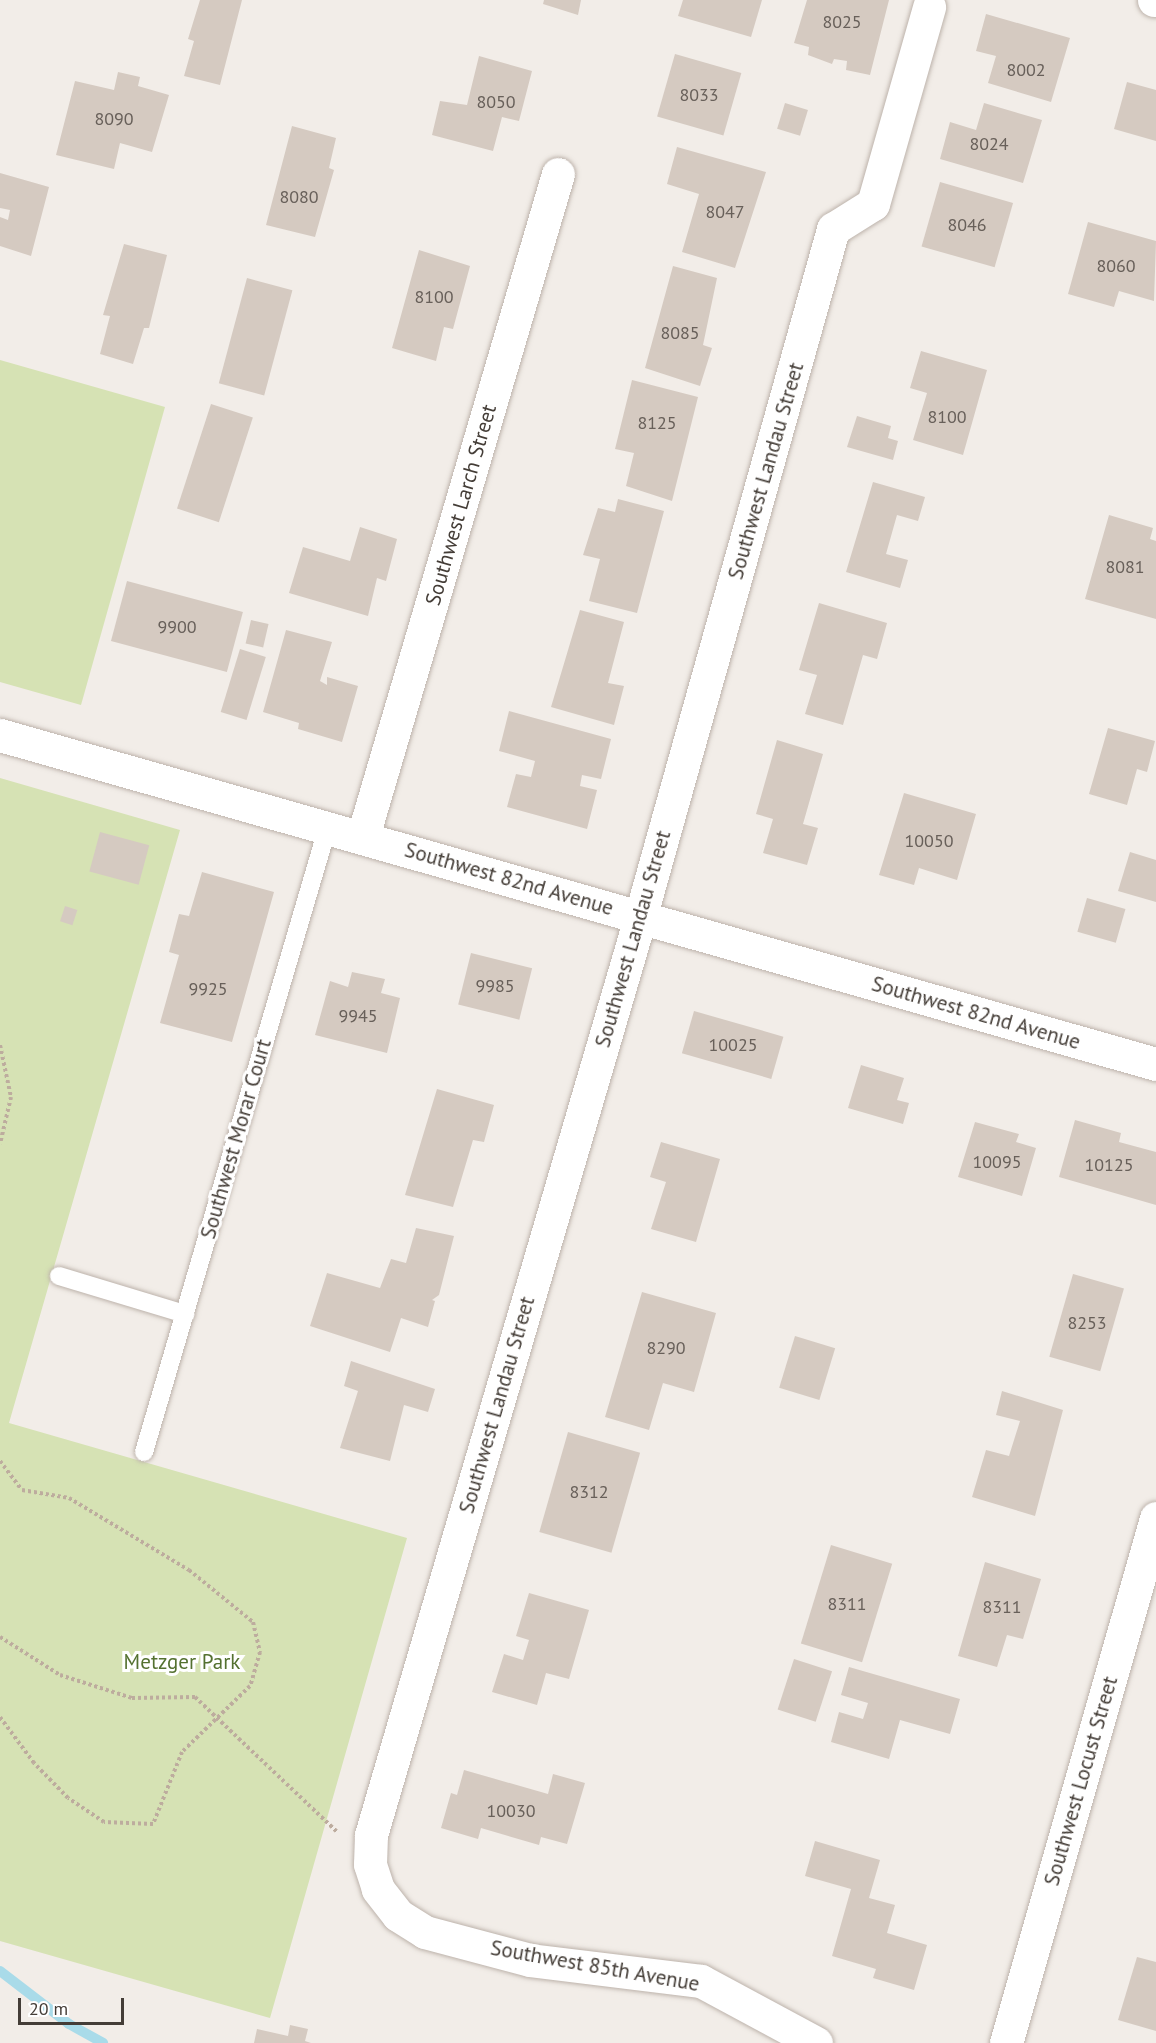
<!DOCTYPE html>
<html>
<head>
<meta charset="utf-8">
<style>
  body { margin:0 }
  #map { position:relative; width:1156px; height:2043px; overflow:hidden; background:#f2ede8; font-family:"PT Sans",sans-serif }
  div>[style] { position:absolute }
  [style*='--x'] { left:calc(var(--x)*1px); top:calc(var(--y)*1px); width:calc(var(--w)*1px); rotate:calc(var(--a)*1deg) }
  .green>* { inset:0; background:#d6e2b4 }
  .stream>* { height:10px; margin:-5px; padding:0 5px; transform-origin:5px; border-radius:5px; background:#a9dbe9 }
  .building>* { inset:0; background:#d5cac1; transform-origin:0 0 }
  .path>* { height:4px; margin-top:-2px; transform-origin:0; background:repeating-linear-gradient(90deg,#bdac9e 0 3px,transparent 0 6px) }
  .roads { filter:drop-shadow(0 0 2px #bdb3ab) drop-shadow(0 0 2px #bdb3ab) }
  .service>* { height:18px; margin:-9px; padding:0 9px; transform-origin:9px; border-radius:9px; background:#fff }
  .minor>* { height:33px; margin:-16.5px; padding:0 16.5px; transform-origin:16.5px; border-radius:16.5px; background:#fff }
  .tertiary>* { height:33px; margin:-16.5px; padding:0 16.5px; transform-origin:16.5px; border-radius:16.5px; background:#fff }
  span { translate:-50% -50%; white-space:nowrap; text-align:center; line-height:1.15; -webkit-text-stroke:6px #fff; paint-order:stroke }
  .number-label { font-size:18px; color:#68605a }
  .number-label span { -webkit-text-stroke-width:0 }
  .street-label { font-size:21px; color:#443d37 }
  .park-label { font-size:21px; color:#547130 }
  .scale { position:absolute; left:18px; top:1998px; width:106px; height:27px; box-sizing:border-box; border:3px solid #443d37; border-top:0; padding-left:8px; font-size:18px; line-height:21px; white-space:nowrap; color:#443d37; -webkit-text-stroke:4px #fff; paint-order:stroke }
</style>
</head>
<body>
<div id="map">
  <div class="green">
    <i style="clip-path:polygon(0 360px,165px 407px,81px 705px,0 682px)"></i>
    <i style="clip-path:polygon(0 778px,180px 830px,9px 1423px,407px 1538px,270px 2018px,0 1941px)"></i>
  </div>
  <div class="stream">
    <i style="--x:0;--y:1971;--w:87;--a:37.5"></i>
    <i style="--x:69;--y:2024;--w:39;--a:29"></i>
  </div>
  <div class="building">
    <i style="clip-path:polygon(200px 0,242px 0,220px 85px,184px 76px,194px 41px,188px 39px)"></i>
    <i style="clip-path:polygon(544px 0,581px 0,578px 15px,543px 4px)"></i>
    <i style="clip-path:polygon(683px 0,762px 0,751px 37px,678px 16px)"></i>
    <i style="clip-path:polygon(807px 0,889px 0,870px 75px,846px 70px,847px 61px,834px 59px,832px 64px,808px 55px,809px 47px,794px 43px)"></i>
    <i style="clip-path:polygon(986px 14px,1070px 38px,1051px 102px,988px 83px,996px 56px,976px 51px)"></i>
    <i style="left:675px;top:54px;width:69px;height:65px;rotate:16deg"></i>
    <i style="clip-path:polygon(479px 56px,532px 71px,519px 121px,502px 117px,493px 151px,432px 135px,440px 101px,467px 105px)"></i>
    <i style="clip-path:polygon(118px 72px,140px 77px,138px 86px,169px 95px,152px 152px,120px 143px,114px 169px,56px 155px,75px 81px,114px 90px)"></i>
    <i style="clip-path:polygon(1127px 82px,1156px 90px,1156px 141px,1114px 129px)"></i>
    <i style="left:785px;top:103px;width:24px;height:27px;rotate:17deg"></i>
    <i style="clip-path:polygon(984px 103px,1042px 120px,1023px 183px,940px 159px,950px 122px,976px 130px)"></i>
    <i style="clip-path:polygon(292px 126px,336px 138px,329px 168px,334px 170px,315px 237px,266px 225px)"></i>
    <i style="clip-path:polygon(677px 147px,766px 172px,735px 268px,682px 252px,699px 194px,667px 184px)"></i>
    <i style="clip-path:polygon(0 173px,49px 187px,31px 256px,0 246px,0 217px,8px 220px,10px 210px,0 208px)"></i>
    <i style="left:940px;top:182px;width:76px;height:67px;rotate:16deg"></i>
    <i style="clip-path:polygon(1088px 222px,1156px 241px,1154px 301px,1119px 291px,1114px 307px,1068px 294px)"></i>
    <i style="clip-path:polygon(124px 244px,167px 255px,149px 328px,144px 328px,133px 364px,100px 354px,110px 316px,103px 315px)"></i>
    <i style="clip-path:polygon(419px 250px,470px 266px,453px 329px,444px 327px,436px 361px,392px 348px)"></i>
    <i style="clip-path:polygon(673px 266px,717px 278px,703px 345px,712px 348px,700px 386px,645px 368px)"></i>
    <i style="left:247px;top:278px;width:47px;height:109px;rotate:15deg"></i>
    <i style="clip-path:polygon(921px 351px,987px 370px,963px 455px,913px 440px,927px 393px,910px 388px)"></i>
    <i style="clip-path:polygon(632px 380px,698px 397px,672px 501px,626px 486px,634px 453px,615px 449px)"></i>
    <i style="left:211px;top:404px;width:44px;height:110px;rotate:18deg"></i>
    <i style="clip-path:polygon(857px 416px,891px 426px,888px 438px,898px 441px,893px 460px,847px 447px)"></i>
    <i style="clip-path:polygon(873px 482px,925px 497px,918px 521px,897px 515px,886px 554px,908px 560px,900px 588px,846px 572px)"></i>
    <i style="clip-path:polygon(618px 499px,664px 511px,637px 613px,589px 601px,600px 559px,583px 555px,598px 508px,615px 512px)"></i>
    <i style="clip-path:polygon(1109px 515px,1153px 528px,1150px 539px,1156px 541px,1156px 619px,1085px 599px)"></i>
    <i style="clip-path:polygon(360px 527px,397px 539px,386px 581px,377px 578px,368px 616px,289px 593px,303px 547px,350px 561px)"></i>
    <i style="left:127px;top:581px;width:120px;height:62px;rotate:15deg"></i>
    <i style="clip-path:polygon(819px 603px,887px 623px,877px 659px,863px 655px,843px 725px,805px 714px,817px 675px,799px 670px)"></i>
    <i style="clip-path:polygon(580px 610px,624px 622px,608px 683px,624px 686px,614px 725px,551px 707px)"></i>
    <i style="left:251px;top:620px;width:18px;height:24px;rotate:13deg"></i>
    <i style="clip-path:polygon(286px 630px,332px 642px,320px 681px,327px 685px,327px 677px,358px 686px,342px 742px,298px 729px,299px 723px,263px 712px)"></i>
    <i style="left:240px;top:649px;width:27px;height:66px;rotate:17deg"></i>
    <i style="clip-path:polygon(509px 711px,611px 739px,601px 779px,582px 775px,580px 786px,597px 790px,587px 829px,507px 807px,516px 774px,531px 777px,535px 761px,499px 751px)"></i>
    <i style="clip-path:polygon(1108px 728px,1155px 741px,1147px 772px,1137px 769px,1127px 805px,1089px 794px)"></i>
    <i style="clip-path:polygon(777px 740px,823px 754px,803px 824px,818px 828px,807px 865px,763px 853px,773px 819px,756px 814px)"></i>
    <i style="clip-path:polygon(904px 793px,976px 814px,957px 880px,919px 868px,914px 885px,879px 875px)"></i>
    <i style="left:100px;top:832px;width:51px;height:41px;rotate:15deg"></i>
    <i style="clip-path:polygon(1130px 852px,1156px 860px,1156px 902px,1118px 891px)"></i>
    <i style="clip-path:polygon(202px 872px,274px 892px,232px 1042px,160px 1023px,179px 955px,169px 952px,179px 914px,189px 916px)"></i>
    <i style="left:1087px;top:898px;width:40px;height:35px;rotate:16deg"></i>
    <i style="left:65px;top:906px;width:13px;height:16px;rotate:18deg"></i>
    <i style="left:471px;top:953px;width:63px;height:53px;rotate:14deg"></i>
    <i style="clip-path:polygon(352px 972px,385px 979px,381px 993px,400px 998px,387px 1053px,315px 1035px,330px 981px,348px 987px)"></i>
    <i style="left:694px;top:1011px;width:93px;height:44px;rotate:16deg"></i>
    <i style="clip-path:polygon(861px 1065px,904px 1078px,897px 1100px,909px 1103px,903px 1124px,848px 1108px)"></i>
    <i style="clip-path:polygon(437px 1089px,494px 1105px,484px 1142px,473px 1140px,453px 1207px,405px 1195px)"></i>
    <i style="clip-path:polygon(1075px 1120px,1121px 1133px,1119px 1142px,1156px 1152px,1156px 1205px,1059px 1177px)"></i>
    <i style="clip-path:polygon(975px 1122px,1019px 1134px,1016px 1142px,1036px 1148px,1022px 1196px,958px 1177px)"></i>
    <i style="clip-path:polygon(661px 1142px,720px 1159px,696px 1242px,651px 1229px,666px 1182px,650px 1177px)"></i>
    <i style="clip-path:polygon(416px 1228px,454px 1236px,439px 1295px,432px 1300px,435px 1301px,428px 1327px,401px 1318px,390px 1352px,310px 1326px,327px 1273px,380px 1288px,391px 1259px,406px 1263px)"></i>
    <i style="left:1073px;top:1274px;width:53px;height:86px;rotate:16deg"></i>
    <i style="clip-path:polygon(642px 1292px,716px 1313px,694px 1392px,663px 1383px,649px 1430px,605px 1417px)"></i>
    <i style="left:795px;top:1336px;width:42px;height:54px;rotate:17deg"></i>
    <i style="clip-path:polygon(351px 1361px,435px 1389px,428px 1412px,404px 1405px,390px 1461px,340px 1448px,358px 1391px,344px 1386px)"></i>
    <i style="clip-path:polygon(1002px 1391px,1063px 1410px,1035px 1516px,972px 1497px,986px 1450px,1009px 1456px,1020px 1421px,996px 1415px)"></i>
    <i style="left:568px;top:1432px;width:75px;height:104px;rotate:16deg"></i>
    <i style="left:831px;top:1545px;width:64px;height:103px;rotate:17deg"></i>
    <i style="clip-path:polygon(985px 1562px,1041px 1579px,1023px 1639px,1007px 1635px,997px 1667px,958px 1656px)"></i>
    <i style="clip-path:polygon(529px 1593px,589px 1610px,569px 1679px,546px 1673px,537px 1705px,492px 1692px,504px 1654px,523px 1660px,529px 1640px,516px 1636px)"></i>
    <i style="left:794px;top:1659px;width:40px;height:53px;rotate:18deg"></i>
    <i style="clip-path:polygon(849px 1667px,960px 1699px,950px 1734px,900px 1720px,889px 1759px,831px 1742px,839px 1712px,863px 1719px,868px 1703px,841px 1695px)"></i>
    <i style="clip-path:polygon(464px 1770px,548px 1794px,553px 1774px,585px 1783px,567px 1844px,541px 1837px,539px 1845px,481px 1828px,478px 1839px,441px 1828px,451px 1793px,457px 1795px)"></i>
    <i style="clip-path:polygon(815px 1841px,880px 1860px,869px 1898px,895px 1905px,887px 1933px,927px 1945px,914px 1990px,873px 1978px,876px 1969px,832px 1956px,851px 1889px,805px 1876px)"></i>
    <i style="clip-path:polygon(1137px 1957px,1156px 1962px,1156px 2031px,1118px 2020px)"></i>
    <i style="clip-path:polygon(290px 2025px,308px 2029px,305px 2041px,311px 2043px,254px 2043px,257px 2029px,288px 2036px)"></i>
  </div>
  <div class="path">
    <i style="--x:0;--y:1045;--w:53;--a:78.1"></i>
    <i style="--x:11;--y:1097;--w:48;--a:103.2"></i>
    <i style="--x:0;--y:1461;--w:36;--a:53"></i>
    <i style="--x:22;--y:1490;--w:48;--a:9.7"></i>
    <i style="--x:69;--y:1498;--w:140;--a:31"></i>
    <i style="--x:189;--y:1570;--w:82;--a:39.1"></i>
    <i style="--x:253;--y:1622;--w:31;--a:77"></i>
    <i style="--x:260;--y:1652;--w:35;--a:106"></i>
    <i style="--x:250;--y:1686;--w:95;--a:135.9"></i>
    <i style="--x:182;--y:1752;--w:78;--a:111.9"></i>
    <i style="--x:153;--y:1824;--w:49;--a:-177.7"></i>
    <i style="--x:104;--y:1822;--w:43;--a:-146.3"></i>
    <i style="--x:68;--y:1798;--w:49;--a:-134.2"></i>
    <i style="--x:34;--y:1763;--w:57;--a:-126.5"></i>
    <i style="--x:0;--y:1637;--w:71;--a:32.3"></i>
    <i style="--x:60;--y:1675;--w:76;--a:17.7"></i>
    <i style="--x:132;--y:1698;--w:63;--a:-0.9"></i>
    <i style="--x:195;--y:1697;--w:195;--a:43.5"></i>
  </div>
  <div class="roads">
    <div class="service">
      <i style="--x:59;--y:1276;--w:132;--a:16.8"></i>
      <i style="--x:144;--y:1452;--w:652;--a:-73.62"></i>
    </div>
    <div class="minor">
      <i style="--x:0;--y:735;--w:1202;--a:15.89"></i>
      <i style="--x:363;--y:836;--w:690;--a:-73.59"></i>
      <i style="--x:816;--y:2043;--w:131;--a:-151.7"></i>
      <i style="--x:701;--y:1981;--w:172;--a:-173"></i>
      <i style="--x:530;--y:1960;--w:109;--a:-165.1"></i>
      <i style="--x:425;--y:1932;--w:32;--a:-148"></i>
      <i style="--x:398;--y:1915;--w:33;--a:-128"></i>
      <i style="--x:378;--y:1889;--w:26;--a:-108"></i>
      <i style="--x:370;--y:1864;--w:29;--a:-88"></i>
      <i style="--x:371;--y:1835;--w:956;--a:-73.65"></i>
      <i style="--x:640;--y:918;--w:716;--a:-74.35"></i>
      <i style="--x:833;--y:229;--w:47;--a:-32"></i>
      <i style="--x:873;--y:204;--w:205;--a:-74.1"></i>
    </div>
    <div class="tertiary">
      <i style="--x:1154;--y:0;--w:2;--a:0"></i>
      <i style="--x:1006;--y:2043;--w:546;--a:-74.05"></i>
    </div>
  </div>
  <div class="number-label">
    <span style="left:842px;top:22px">8025</span>
    <span style="left:1026px;top:70px">8002</span>
    <span style="left:699px;top:95px">8033</span>
    <span style="left:496px;top:102px">8050</span>
    <span style="left:114px;top:119px">8090</span>
    <span style="left:989px;top:144px">8024</span>
    <span style="left:299px;top:197px">8080</span>
    <span style="left:725px;top:212px">8047</span>
    <span style="left:967px;top:225px">8046</span>
    <span style="left:1116px;top:266px">8060</span>
    <span style="left:434px;top:297px">8100</span>
    <span style="left:680px;top:333px">8085</span>
    <span style="left:947px;top:417px">8100</span>
    <span style="left:657px;top:423px">8125</span>
    <span style="left:1125px;top:567px">8081</span>
    <span style="left:177px;top:627px">9900</span>
    <span style="left:929px;top:841px">10050</span>
    <span style="left:495px;top:986px">9985</span>
    <span style="left:208px;top:989px">9925</span>
    <span style="left:358px;top:1016px">9945</span>
    <span style="left:733px;top:1045px">10025</span>
    <span style="left:997px;top:1162px">10095</span>
    <span style="left:1109px;top:1165px">10125</span>
    <span style="left:1087px;top:1323px">8253</span>
    <span style="left:666px;top:1348px">8290</span>
    <span style="left:589px;top:1492px">8312</span>
    <span style="left:847px;top:1604px">8311</span>
    <span style="left:1002px;top:1607px">8311</span>
    <span style="left:511px;top:1811px">10030</span>
  </div>
  <div class="street-label">
    <span style="left:766px;top:471px;rotate:-74deg">Southwest Landau Street</span>
    <span style="left:461px;top:505px;rotate:-74deg">Southwest Larch Street</span>
    <span style="left:509px;top:879px;rotate:16deg">Southwest 82nd Avenue</span>
    <span style="left:633px;top:939px;rotate:-74deg">Southwest Landau Street</span>
    <span style="left:976px;top:1013px;rotate:16deg">Southwest 82nd Avenue</span>
    <span style="left:236px;top:1139px;rotate:-74deg">Southwest Morar Court</span>
    <span style="left:497px;top:1405px;rotate:-74deg">Southwest Landau Street</span>
    <span style="left:1081px;top:1781px;rotate:-74deg">Southwest Locust Street</span>
    <span style="left:595px;top:1966px;rotate:10deg">Southwest 85th Avenue</span>
  </div>
  <div class="park-label">
    <span style="left:182px;top:1662px">Metzger Park</span>
  </div>
  <div class="scale">20 m</div>
</div>
</body>
</html>
